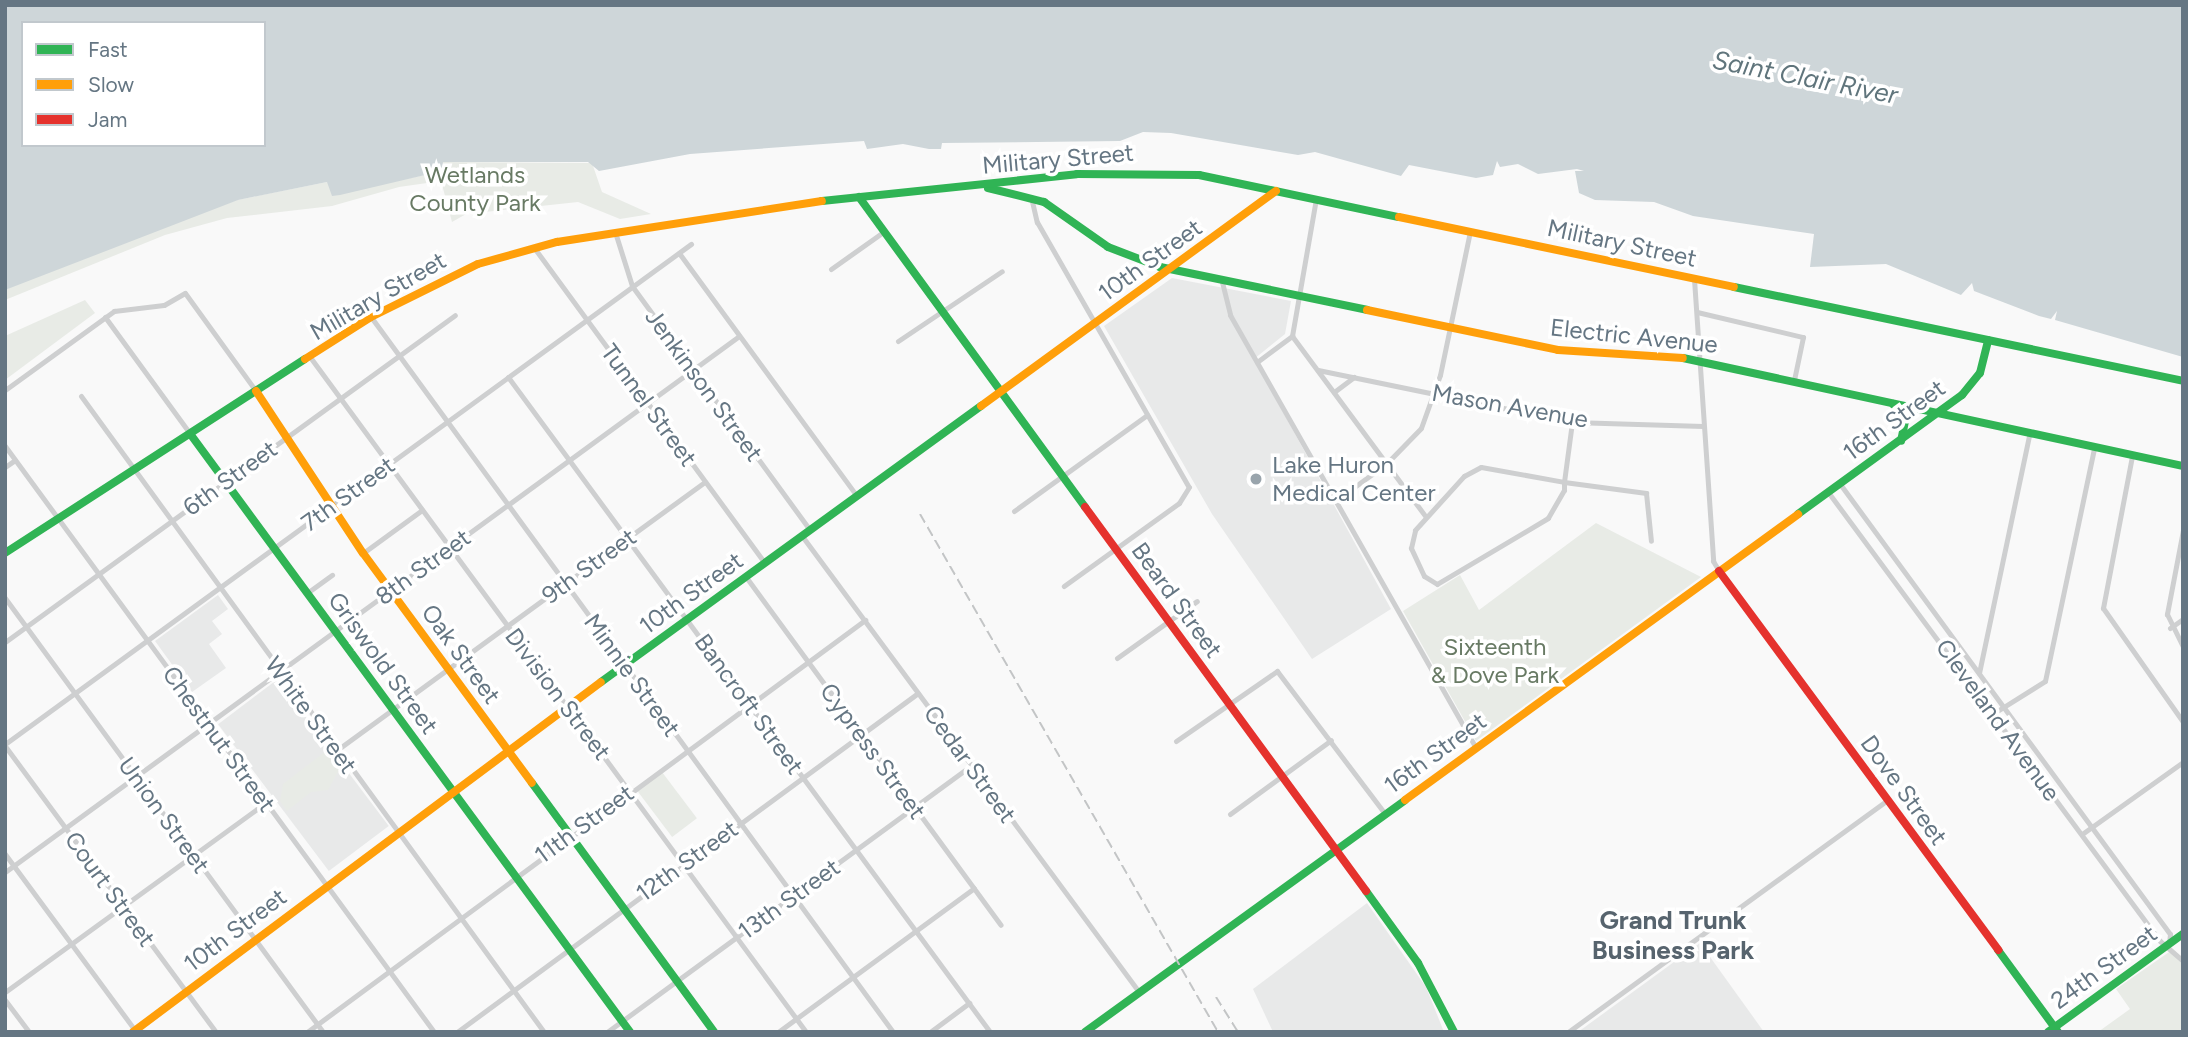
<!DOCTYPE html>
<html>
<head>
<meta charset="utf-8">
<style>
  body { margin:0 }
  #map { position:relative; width:2188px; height:1037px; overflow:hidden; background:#f9f9f9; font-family:Figtree,sans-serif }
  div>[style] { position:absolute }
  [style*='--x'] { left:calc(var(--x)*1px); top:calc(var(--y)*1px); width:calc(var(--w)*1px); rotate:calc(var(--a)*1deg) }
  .built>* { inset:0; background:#e8e9e9; transform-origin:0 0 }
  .green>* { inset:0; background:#e8ebe6; transform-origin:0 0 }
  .water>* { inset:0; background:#ced6d9 }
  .street>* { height:5px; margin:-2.5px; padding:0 2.5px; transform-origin:2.5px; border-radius:2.5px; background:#cecfd0 }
  .fast>* { height:8px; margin:-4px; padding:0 4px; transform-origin:4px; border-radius:4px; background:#30b455 }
  .slow>* { height:8px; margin:-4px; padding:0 4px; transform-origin:4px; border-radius:4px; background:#ff9f0a }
  .jam>* { height:8px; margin:-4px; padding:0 4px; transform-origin:4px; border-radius:4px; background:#e5322d }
  .rail>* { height:2px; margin-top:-1px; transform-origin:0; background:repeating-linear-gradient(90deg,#c3c5c6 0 10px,transparent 0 15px) }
  .dots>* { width:19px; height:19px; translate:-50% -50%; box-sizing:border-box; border:4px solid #fff; border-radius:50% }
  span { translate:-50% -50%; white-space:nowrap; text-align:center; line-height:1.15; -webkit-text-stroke:7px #fff; paint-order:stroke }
  .street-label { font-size:24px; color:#657683 }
  .park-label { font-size:24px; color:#687a64 }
  .poi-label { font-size:24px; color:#657683 }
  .left { translate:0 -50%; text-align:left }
  .water-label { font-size:26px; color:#60757c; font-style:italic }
  .neighbourhood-label { font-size:26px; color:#57646e; font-weight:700 }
  .frame { position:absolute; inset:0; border:7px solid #657683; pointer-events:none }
  .legend { position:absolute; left:21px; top:21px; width:245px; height:126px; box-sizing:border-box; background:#fff; border:2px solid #c1c8cd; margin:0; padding:9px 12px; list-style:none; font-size:21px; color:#657683 }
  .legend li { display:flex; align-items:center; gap:14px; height:35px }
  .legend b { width:35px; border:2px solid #c1c8cd }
</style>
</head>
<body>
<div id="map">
  <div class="built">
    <i style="clip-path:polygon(1172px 278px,1291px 301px,1285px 334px,1254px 359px,1391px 609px,1312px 659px,1212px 514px,1104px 326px)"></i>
    <i style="clip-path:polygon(218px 595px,228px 609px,212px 621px,222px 634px,209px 644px,226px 668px,192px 692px,155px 641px)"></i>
    <i style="left:278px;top:679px;width:184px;height:75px;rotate:53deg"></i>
    <i style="clip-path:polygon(1367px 903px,1426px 987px,1444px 1032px,1273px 1032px,1253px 989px)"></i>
    <i style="clip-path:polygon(1700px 943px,1764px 1032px,1578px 1032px)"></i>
  </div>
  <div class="green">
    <i style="clip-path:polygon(443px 162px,592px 163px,602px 192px,651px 214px,620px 219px,578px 202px,466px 214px,452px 222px,441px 181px,399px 187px,332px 206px,227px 218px,165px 235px,5px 300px,5px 290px,56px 265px,237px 200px,327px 182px,352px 191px,442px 171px)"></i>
    <i style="clip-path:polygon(85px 300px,95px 313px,5px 380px,5px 336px)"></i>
    <i style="clip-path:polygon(1596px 523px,1701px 577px,1476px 741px,1403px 611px,1460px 575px,1479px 610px)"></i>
    <i style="clip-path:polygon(326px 751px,339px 770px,328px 790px,311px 792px,287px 811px,280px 801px,283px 784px)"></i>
    <i style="left:662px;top:772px;width:58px;height:31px;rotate:53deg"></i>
    <i style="clip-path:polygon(2172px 950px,2183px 965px,2183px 1032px,2098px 1032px,2130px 1009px,2116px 989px)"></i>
  </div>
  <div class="water">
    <i style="clip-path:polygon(evenodd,5px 5px,2183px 5px,2183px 357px,2055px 320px,2057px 311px,2051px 319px,2039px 316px,1974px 291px,1972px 283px,1961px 295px,1886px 264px,1810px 267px,1814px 234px,1693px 216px,1654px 202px,1595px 200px,1579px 193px,1575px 171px,1584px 171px,1577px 169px,1538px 174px,1518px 164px,1500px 167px,1497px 161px,1493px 175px,1476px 178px,1409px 165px,1401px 176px,1315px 152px,1298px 155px,1171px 133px,1143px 132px,1120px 141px,942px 143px,941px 149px,929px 149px,903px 144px,867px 149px,864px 141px,690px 154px,599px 171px,588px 162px,443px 162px,442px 171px,340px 195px,332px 196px,327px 182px,238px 200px,5px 290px,5px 5px,23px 23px,264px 23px,264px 145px,23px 145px,23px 23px)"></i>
  </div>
  <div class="street">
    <i style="--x:1031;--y:197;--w:26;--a:77"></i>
    <i style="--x:1037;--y:222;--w:305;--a:60.2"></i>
    <i style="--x:1189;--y:487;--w:19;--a:122"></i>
    <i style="--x:1179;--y:503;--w:142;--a:144.2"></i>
    <i style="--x:615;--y:232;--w:57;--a:72.5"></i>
    <i style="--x:632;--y:286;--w:302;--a:53.9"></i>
    <i style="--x:535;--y:249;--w:389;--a:53.8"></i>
    <i style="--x:679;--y:253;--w:301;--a:53.8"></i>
    <i style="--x:831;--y:269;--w:64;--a:-35.4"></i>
    <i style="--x:1221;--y:278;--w:38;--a:76"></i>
    <i style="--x:1230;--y:315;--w:498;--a:60.4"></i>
    <i style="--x:1694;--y:279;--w:283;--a:86.1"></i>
    <i style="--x:1713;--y:561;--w:12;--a:59"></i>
    <i style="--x:1697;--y:312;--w:109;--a:13.3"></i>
    <i style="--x:1803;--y:337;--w:44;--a:101.8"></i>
    <i style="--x:105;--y:317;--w:146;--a:53.9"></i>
    <i style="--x:371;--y:317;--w:885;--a:53.87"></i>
    <i style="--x:1292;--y:336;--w:225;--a:53.5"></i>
    <i style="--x:898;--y:341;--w:125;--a:-33.9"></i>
    <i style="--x:310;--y:357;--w:838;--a:53.69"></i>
    <i style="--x:1257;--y:362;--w:44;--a:-36.6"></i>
    <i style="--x:1292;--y:336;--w:139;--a:-80.1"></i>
    <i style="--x:1318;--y:370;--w:259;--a:11.6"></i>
    <i style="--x:1572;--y:422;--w:131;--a:1.7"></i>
    <i style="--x:508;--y:377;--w:813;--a:53.65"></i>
    <i style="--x:5;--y:390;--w:135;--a:-35.9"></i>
    <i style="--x:114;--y:311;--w:50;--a:-6.8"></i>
    <i style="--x:164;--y:305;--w:24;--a:-30"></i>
    <i style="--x:185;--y:293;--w:121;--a:54.1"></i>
    <i style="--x:1334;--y:392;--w:25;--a:-37"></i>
    <i style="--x:81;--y:396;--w:787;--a:53.95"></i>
    <i style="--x:1572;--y:422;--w:61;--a:97.6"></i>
    <i style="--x:1564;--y:482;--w:8;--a:90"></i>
    <i style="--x:1564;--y:490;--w:32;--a:120"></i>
    <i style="--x:1548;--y:518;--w:129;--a:149.3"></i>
    <i style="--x:1437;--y:584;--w:15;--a:-148"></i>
    <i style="--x:1424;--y:576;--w:31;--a:-115"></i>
    <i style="--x:1411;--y:548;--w:18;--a:-77"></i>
    <i style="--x:1415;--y:530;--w:73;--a:-47.8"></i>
    <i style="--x:1464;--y:476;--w:19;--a:-28"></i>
    <i style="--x:1481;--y:467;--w:84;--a:10.2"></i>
    <i style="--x:1564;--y:482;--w:83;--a:7.6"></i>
    <i style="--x:1646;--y:493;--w:48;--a:84.1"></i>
    <i style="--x:5;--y:446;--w:726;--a:53.79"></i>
    <i style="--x:2132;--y:456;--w:155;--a:100.8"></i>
    <i style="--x:2103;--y:608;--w:139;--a:54.9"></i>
    <i style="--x:5;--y:467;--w:12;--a:-35"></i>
    <i style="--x:1840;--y:484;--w:558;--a:53.75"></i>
    <i style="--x:2170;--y:934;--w:9;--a:96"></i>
    <i style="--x:1828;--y:492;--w:558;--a:53.52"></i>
    <i style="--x:2160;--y:941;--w:30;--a:41"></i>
    <i style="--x:1335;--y:501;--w:63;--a:-36"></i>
    <i style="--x:1386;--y:464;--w:50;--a:-45.8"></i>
    <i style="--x:1421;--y:428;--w:56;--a:-70.3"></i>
    <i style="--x:1440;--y:375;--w:146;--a:-78.2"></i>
    <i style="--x:1014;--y:511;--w:164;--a:-35.8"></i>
    <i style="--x:2183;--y:530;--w:86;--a:100.8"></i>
    <i style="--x:2167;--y:614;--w:37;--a:64"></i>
    <i style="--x:802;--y:536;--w:567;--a:53.53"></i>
    <i style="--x:363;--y:553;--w:73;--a:-36.1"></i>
    <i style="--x:746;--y:577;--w:431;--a:53.8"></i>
    <i style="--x:307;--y:593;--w:31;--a:-36"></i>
    <i style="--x:5;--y:598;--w:538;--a:53.77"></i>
    <i style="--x:2170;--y:628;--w:16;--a:-35"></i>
    <i style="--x:5;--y:642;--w:556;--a:-36"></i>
    <i style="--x:1117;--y:658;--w:98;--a:-35.5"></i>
    <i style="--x:1979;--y:673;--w:243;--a:-78.1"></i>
    <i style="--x:1994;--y:713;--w:60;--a:-32.1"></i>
    <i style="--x:2045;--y:681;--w:238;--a:-78.1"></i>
    <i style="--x:1176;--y:741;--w:123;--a:-34.7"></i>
    <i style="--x:1277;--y:671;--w:179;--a:52.9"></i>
    <i style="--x:5;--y:744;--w:849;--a:-36.09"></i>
    <i style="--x:5;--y:746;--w:355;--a:53.6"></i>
    <i style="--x:337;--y:750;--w:455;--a:-36.1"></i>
    <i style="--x:1230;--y:814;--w:125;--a:-36.2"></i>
    <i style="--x:2082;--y:834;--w:124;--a:-35.5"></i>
    <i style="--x:5;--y:854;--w:221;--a:53.6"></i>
    <i style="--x:5;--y:872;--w:909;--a:-36.14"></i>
    <i style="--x:5;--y:992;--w:321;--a:-36"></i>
    <i style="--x:5;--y:1000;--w:40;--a:53"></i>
    <i style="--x:307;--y:1032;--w:694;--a:-36.44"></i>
    <i style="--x:457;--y:1032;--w:572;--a:-36.33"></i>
    <i style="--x:607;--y:1032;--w:450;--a:-36.2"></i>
    <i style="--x:778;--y:1032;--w:243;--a:-36.3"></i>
    <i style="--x:930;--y:1032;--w:49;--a:-36.6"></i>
    <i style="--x:1568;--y:1032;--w:394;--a:-36"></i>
  </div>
  <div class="fast">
    <i style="--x:988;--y:188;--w:58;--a:14"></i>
    <i style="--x:1044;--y:202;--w:78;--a:35.1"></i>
    <i style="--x:1108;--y:247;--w:56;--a:21"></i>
    <i style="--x:1160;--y:267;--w:211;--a:11.7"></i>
    <i style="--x:859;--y:197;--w:384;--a:53.9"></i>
    <i style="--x:822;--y:201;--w:256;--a:-6"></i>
    <i style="--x:1077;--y:174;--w:122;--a:0.5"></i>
    <i style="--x:1199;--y:175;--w:204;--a:11.9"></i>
    <i style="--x:1734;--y:287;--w:459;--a:11.8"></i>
    <i style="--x:1683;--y:358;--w:512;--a:12.19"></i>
    <i style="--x:1893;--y:404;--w:21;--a:55"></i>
    <i style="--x:1905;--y:421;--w:20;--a:101"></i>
    <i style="--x:191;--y:435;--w:741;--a:53.67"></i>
    <i style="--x:1798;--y:514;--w:203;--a:-36"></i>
    <i style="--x:1962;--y:395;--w:28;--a:-51"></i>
    <i style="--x:1980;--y:373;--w:34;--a:-76"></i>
    <i style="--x:5;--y:553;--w:357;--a:-32.9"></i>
    <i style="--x:601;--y:682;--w:470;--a:-36"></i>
    <i style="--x:532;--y:783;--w:308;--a:53.8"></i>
    <i style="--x:1366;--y:891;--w:89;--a:54.2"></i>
    <i style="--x:1418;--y:963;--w:78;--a:62.4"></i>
    <i style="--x:1998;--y:950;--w:102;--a:53.8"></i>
    <i style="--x:1085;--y:1032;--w:395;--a:-35.9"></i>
    <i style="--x:2048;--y:1032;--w:167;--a:-36"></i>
  </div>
  <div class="slow">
    <i style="--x:1399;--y:217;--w:342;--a:11.8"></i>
    <i style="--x:1367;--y:310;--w:195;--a:11.8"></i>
    <i style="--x:1558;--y:350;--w:125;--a:3.7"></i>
    <i style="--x:305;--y:359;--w:78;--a:-32.5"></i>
    <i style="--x:371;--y:317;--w:119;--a:-26.4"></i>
    <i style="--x:478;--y:264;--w:82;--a:-15.6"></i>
    <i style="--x:557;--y:242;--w:268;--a:-8.8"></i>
    <i style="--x:256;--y:391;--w:194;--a:56.6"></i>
    <i style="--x:363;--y:553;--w:285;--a:53.7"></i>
    <i style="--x:981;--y:406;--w:365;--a:-36.1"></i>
    <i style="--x:1405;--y:800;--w:486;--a:-36"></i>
    <i style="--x:133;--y:1032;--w:584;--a:-36.79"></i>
  </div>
  <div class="jam">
    <i style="--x:1085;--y:507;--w:476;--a:53.8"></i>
    <i style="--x:1719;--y:571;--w:471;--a:53.6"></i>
  </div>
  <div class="rail">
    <i style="--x:920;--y:514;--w:598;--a:60.09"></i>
    <i style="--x:1216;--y:997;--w:41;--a:57.8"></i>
  </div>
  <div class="dots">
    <i style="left:1256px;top:479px;background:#99a4ac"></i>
  </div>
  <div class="street-label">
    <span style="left:1058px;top:159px;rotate:-5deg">Military Street</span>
    <span style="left:1622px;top:243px;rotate:12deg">Military Street</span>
    <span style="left:1150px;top:260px;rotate:-36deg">10th Street</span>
    <span style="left:378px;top:296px;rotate:-30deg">Military Street</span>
    <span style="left:1634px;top:336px;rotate:6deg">Electric Avenue</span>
    <span style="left:704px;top:385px;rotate:54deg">Jenkinson Street</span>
    <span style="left:649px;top:405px;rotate:54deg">Tunnel Street</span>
    <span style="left:1510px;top:406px;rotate:10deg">Mason Avenue</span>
    <span style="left:1894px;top:420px;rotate:-36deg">16th Street</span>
    <span style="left:230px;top:478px;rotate:-36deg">6th Street</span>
    <span style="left:348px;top:494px;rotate:-36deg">7th Street</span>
    <span style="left:589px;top:566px;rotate:-36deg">9th Street</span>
    <span style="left:423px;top:567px;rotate:-36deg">8th Street</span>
    <span style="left:691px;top:593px;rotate:-36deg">10th Street</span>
    <span style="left:1177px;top:600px;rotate:54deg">Beard Street</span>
    <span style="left:461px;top:654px;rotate:54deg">Oak Street</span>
    <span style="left:383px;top:663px;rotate:54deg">Griswold Street</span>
    <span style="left:632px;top:675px;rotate:54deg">Minnie Street</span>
    <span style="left:558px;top:694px;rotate:53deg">Division Street</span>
    <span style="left:749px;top:704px;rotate:54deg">Bancroft Street</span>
    <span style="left:311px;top:715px;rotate:54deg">White Street</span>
    <span style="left:1998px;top:720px;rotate:54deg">Cleveland Avenue</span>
    <span style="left:219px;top:739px;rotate:54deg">Chestnut Street</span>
    <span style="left:873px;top:751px;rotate:54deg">Cypress Street</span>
    <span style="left:1435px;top:753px;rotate:-36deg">16th Street</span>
    <span style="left:970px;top:764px;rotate:54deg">Cedar Street</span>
    <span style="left:1904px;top:790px;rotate:54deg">Dove Street</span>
    <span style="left:164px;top:815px;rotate:54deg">Union Street</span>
    <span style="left:584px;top:824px;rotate:-36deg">11th Street</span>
    <span style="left:687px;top:861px;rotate:-36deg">12th Street</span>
    <span style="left:110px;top:889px;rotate:54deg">Court Street</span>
    <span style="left:789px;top:899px;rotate:-36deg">13th Street</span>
    <span style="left:235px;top:930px;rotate:-37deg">10th Street</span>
    <span style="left:2104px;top:967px;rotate:-36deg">24th Street</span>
  </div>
  <div class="park-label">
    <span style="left:475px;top:189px">Wetlands<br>County Park</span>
    <span style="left:1495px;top:661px">Sixteenth<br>&amp; Dove Park</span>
  </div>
  <div class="poi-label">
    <span class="left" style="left:1272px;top:479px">Lake Huron<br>Medical Center</span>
  </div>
  <div class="water-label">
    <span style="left:1805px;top:78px;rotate:11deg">Saint Clair River</span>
  </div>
  <div class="neighbourhood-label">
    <span style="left:1673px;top:936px">Grand Trunk<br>Business Park</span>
  </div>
  <div class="frame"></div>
  <ul class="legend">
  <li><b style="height:9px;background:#30b455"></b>Fast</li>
  <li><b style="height:9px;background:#ff9f0a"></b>Slow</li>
  <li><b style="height:9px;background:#e5322d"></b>Jam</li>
  </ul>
</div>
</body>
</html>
